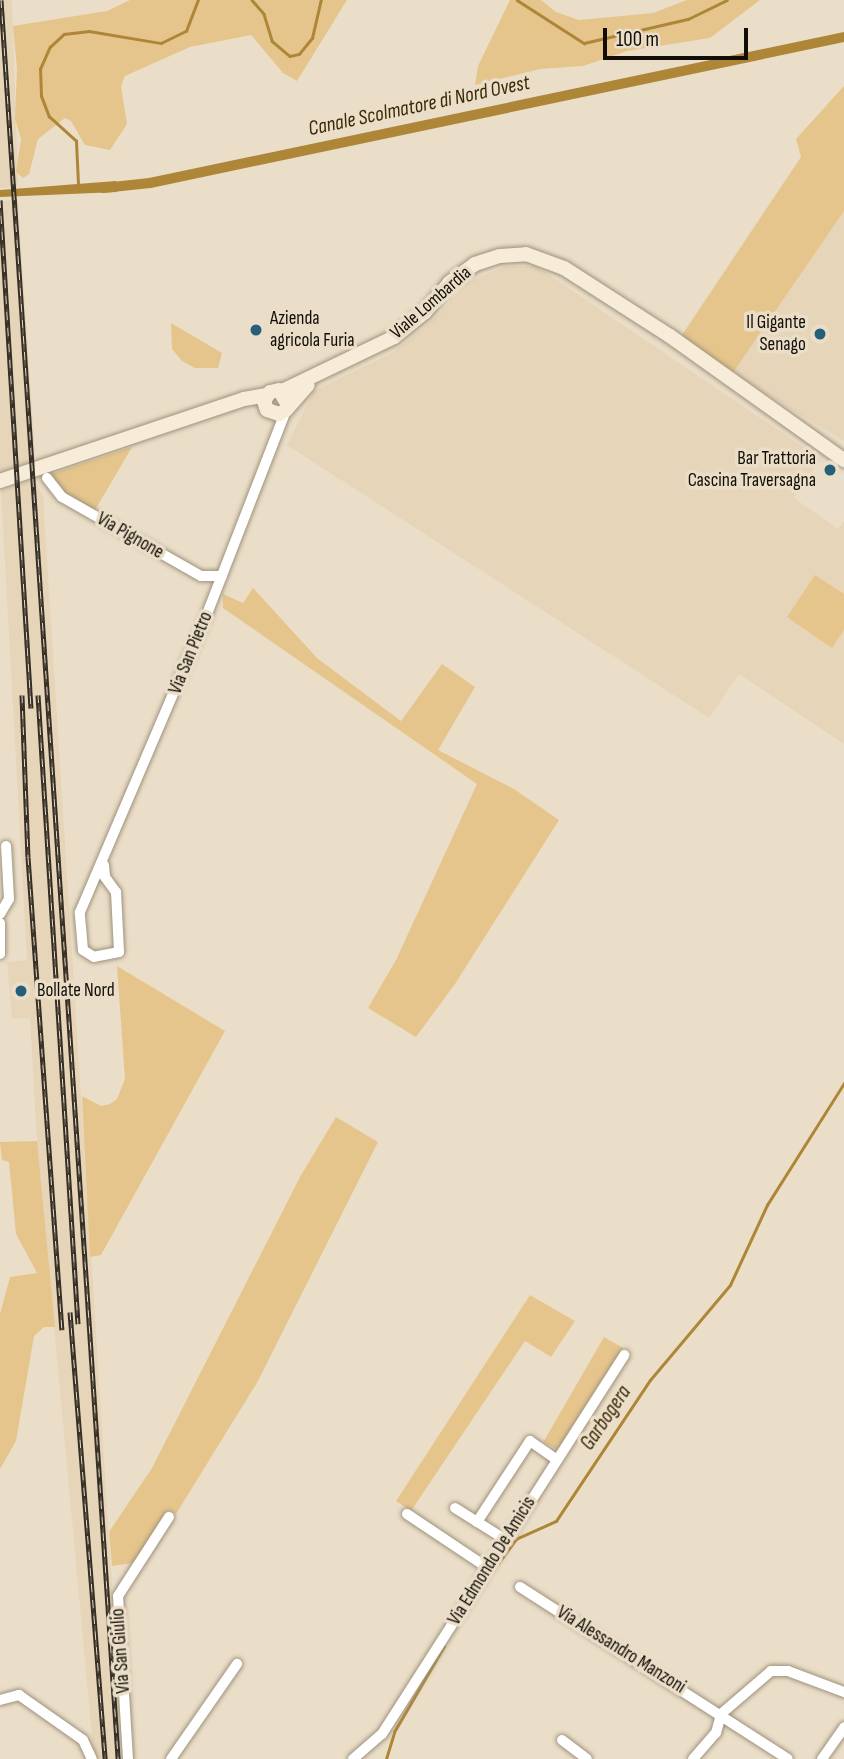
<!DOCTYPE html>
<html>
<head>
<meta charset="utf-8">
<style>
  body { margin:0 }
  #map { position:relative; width:844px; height:1759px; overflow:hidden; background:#ebdec8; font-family:"Sofia Sans Condensed",sans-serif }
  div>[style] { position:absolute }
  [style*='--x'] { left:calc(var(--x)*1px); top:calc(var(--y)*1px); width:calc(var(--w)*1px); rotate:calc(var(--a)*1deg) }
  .built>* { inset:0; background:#e6d5b8 }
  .green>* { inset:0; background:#e5c58c; transform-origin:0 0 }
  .water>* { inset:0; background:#ae8637 }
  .stream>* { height:2.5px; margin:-1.25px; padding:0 1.25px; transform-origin:1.25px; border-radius:1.25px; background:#ae8637 }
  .canal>* { height:10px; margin:-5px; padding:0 5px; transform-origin:5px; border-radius:5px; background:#ae8637 }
  .roads { filter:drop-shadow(0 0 2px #9e927d) drop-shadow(0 0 2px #9e927d) }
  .street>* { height:10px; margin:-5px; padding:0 5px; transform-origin:5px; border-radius:5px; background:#fff }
  .secondary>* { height:14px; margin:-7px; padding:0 7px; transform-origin:7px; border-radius:7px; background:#f6ecd8 }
  .rail>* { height:5px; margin-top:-2.5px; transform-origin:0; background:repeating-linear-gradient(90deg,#ebdec8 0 8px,#352e25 0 16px); box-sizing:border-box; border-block:2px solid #352e25 }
  .dots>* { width:19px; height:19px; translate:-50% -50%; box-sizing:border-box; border:4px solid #ebdec8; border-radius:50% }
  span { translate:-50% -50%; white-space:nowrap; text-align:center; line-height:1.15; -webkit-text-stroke:7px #ebdec8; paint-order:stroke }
  .street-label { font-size:19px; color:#120d06 }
  .poi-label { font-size:19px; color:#120d06 }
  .left { translate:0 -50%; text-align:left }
  .right { translate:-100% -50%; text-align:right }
  .water-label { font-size:21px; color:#3a2906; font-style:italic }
  .scale { position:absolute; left:603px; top:28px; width:145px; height:32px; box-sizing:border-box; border:4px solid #120d06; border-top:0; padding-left:9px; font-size:21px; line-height:24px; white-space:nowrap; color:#120d06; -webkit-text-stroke:5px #ebdec8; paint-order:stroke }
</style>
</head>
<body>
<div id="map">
  <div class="built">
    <i style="clip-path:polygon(0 0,12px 0,18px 181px,17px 187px,0 188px)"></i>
    <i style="clip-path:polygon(18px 200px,35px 454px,34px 461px,0 472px,0 201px)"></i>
    <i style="clip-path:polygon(844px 211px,844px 441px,731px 373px)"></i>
    <i style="clip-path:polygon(507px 266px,536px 266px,821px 459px,794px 498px,838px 529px,844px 521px,844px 744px,739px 674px,709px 718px,287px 445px,314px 391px,392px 353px,431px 322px,468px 282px)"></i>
    <i style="clip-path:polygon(35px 480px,43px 496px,123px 1759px,94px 1759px,37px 1141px,30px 1018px,12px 1019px,7px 962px,27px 960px,1px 491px)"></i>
  </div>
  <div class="green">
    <i style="clip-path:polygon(130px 0,347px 0,297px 81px,283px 73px,251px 35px,190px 47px,125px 76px,121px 86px,127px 124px,110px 150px,85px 145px,71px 121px,65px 118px,38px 139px,29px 174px,23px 178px,16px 172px,21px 139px,15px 119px,17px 69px,13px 26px,107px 11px)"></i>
    <i style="clip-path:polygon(510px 0,541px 0,556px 12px,579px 20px,653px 13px,687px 0,760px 0,710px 38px,627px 51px,583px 66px,540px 69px,475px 85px,478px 66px)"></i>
    <i style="clip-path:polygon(844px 86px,844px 211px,732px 374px,680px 338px,801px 157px,796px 139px)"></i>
    <i style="clip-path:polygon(171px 323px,222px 353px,218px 368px,195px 368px,182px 361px,172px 349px)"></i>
    <i style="clip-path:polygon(132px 447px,94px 512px,62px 492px,53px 481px,51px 474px)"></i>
    <i style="clip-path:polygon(815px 575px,844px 594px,844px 630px,832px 648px,787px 617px)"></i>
    <i style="clip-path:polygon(253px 588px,317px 658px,401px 721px,442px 664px,475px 687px,438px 750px,514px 789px,559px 820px,455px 984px,416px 1037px,368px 1008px,396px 960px,477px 784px,223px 608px,223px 594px,243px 603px)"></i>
    <i style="clip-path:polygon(117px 966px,225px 1031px,101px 1255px,90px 1257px,82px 1096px,101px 1106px,110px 1104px,117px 1099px,125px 1079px)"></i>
    <i style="clip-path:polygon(336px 1117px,378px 1142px,258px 1381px,176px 1514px,168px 1510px,133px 1563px,112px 1566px,109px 1532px,152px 1468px,300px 1177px)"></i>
    <i style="clip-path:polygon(37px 1141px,55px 1327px,44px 1327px,34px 1336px,16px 1441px,0 1469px,0 1314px,10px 1277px,37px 1273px,16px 1234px,9px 1162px,2px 1160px,0 1142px)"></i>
    <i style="clip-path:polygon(530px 1295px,575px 1321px,551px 1357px,525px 1341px,411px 1511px,396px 1501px)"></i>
    <i style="left:604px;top:1337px;width:22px;height:121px;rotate:30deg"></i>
  </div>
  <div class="water">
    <i style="clip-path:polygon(116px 181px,117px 192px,0 197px,0 190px)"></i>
  </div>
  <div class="stream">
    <i style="--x:252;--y:0;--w:18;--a:49"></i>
    <i style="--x:264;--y:14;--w:28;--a:73"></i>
    <i style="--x:272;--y:41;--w:23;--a:40"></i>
    <i style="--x:290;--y:56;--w:9;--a:-13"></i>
    <i style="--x:299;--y:54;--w:21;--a:-51"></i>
    <i style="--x:312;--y:38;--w:39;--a:-77"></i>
    <i style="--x:517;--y:0;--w:80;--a:32.7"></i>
    <i style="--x:584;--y:43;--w:107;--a:-13"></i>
    <i style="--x:688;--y:19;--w:43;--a:-26"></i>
    <i style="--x:78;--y:184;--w:43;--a:-92.7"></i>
    <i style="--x:76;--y:141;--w:36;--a:-138"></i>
    <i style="--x:49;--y:117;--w:22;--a:-111"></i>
    <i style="--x:41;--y:96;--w:27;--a:-92"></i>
    <i style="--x:40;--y:69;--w:24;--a:-66"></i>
    <i style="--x:50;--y:47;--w:19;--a:-43"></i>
    <i style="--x:64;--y:34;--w:25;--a:-7"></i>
    <i style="--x:89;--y:31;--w:73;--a:9.5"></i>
    <i style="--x:161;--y:43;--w:28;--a:-26"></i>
    <i style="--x:186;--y:31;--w:33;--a:-69"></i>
    <i style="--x:481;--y:1587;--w:59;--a:-53.9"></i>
    <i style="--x:516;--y:1539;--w:44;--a:-24.2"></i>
    <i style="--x:556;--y:1521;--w:169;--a:-56.3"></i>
    <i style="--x:650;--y:1380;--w:124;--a:-49.9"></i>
    <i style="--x:730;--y:1285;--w:88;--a:-65.2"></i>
    <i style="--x:767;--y:1205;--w:144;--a:-57.7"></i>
    <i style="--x:386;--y:1759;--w:28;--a:-73"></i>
    <i style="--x:394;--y:1732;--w:99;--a:-59.8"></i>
  </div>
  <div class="canal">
    <i style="--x:103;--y:188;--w:47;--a:-6.1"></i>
    <i style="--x:150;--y:183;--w:709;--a:-11.88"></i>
  </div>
  <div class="roads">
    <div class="street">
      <i style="--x:47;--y:478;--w:24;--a:52"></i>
      <i style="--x:62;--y:497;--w:160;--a:29.6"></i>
      <i style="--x:201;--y:576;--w:21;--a:0"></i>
      <i style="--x:104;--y:865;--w:12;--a:85"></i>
      <i style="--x:105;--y:877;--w:19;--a:54"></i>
      <i style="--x:116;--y:892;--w:60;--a:87.1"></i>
      <i style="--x:119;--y:952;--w:25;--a:169"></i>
      <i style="--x:94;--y:957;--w:13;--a:-148"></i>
      <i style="--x:83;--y:950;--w:38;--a:-95"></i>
      <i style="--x:80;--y:912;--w:324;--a:-66.9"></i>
      <i style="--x:207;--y:614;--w:219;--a:-68.8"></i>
      <i style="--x:0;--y:914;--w:17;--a:-59"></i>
      <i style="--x:9;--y:899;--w:53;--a:-93.2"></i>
      <i style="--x:0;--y:923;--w:31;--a:90"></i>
      <i style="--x:455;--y:1508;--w:60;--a:32.1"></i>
      <i style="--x:407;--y:1514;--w:97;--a:33.7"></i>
      <i style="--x:477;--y:1522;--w:97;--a:-56.8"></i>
      <i style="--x:530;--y:1441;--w:33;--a:35"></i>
      <i style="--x:520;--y:1587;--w:318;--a:32.7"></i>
      <i style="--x:0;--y:1700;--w:20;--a:-15"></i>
      <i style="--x:19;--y:1695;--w:78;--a:35.1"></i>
      <i style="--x:83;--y:1740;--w:21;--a:65"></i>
      <i style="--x:562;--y:1740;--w:31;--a:37"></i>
      <i style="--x:128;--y:1759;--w:163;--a:-93.5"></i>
      <i style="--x:118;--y:1596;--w:94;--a:-57.2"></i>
      <i style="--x:171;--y:1759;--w:116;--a:-55.2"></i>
      <i style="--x:353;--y:1759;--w:38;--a:-41"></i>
      <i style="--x:382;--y:1734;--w:450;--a:-57.4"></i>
      <i style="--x:693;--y:1759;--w:35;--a:-49"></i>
      <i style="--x:716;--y:1733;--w:20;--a:-75"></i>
      <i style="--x:721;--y:1714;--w:66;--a:-40.7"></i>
      <i style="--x:771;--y:1671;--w:17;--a:0"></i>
      <i style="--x:788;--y:1671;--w:60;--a:20.6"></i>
      <i style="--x:822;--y:1759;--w:39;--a:-55"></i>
    </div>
    <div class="secondary">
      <i style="--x:282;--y:391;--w:124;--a:-25.7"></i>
      <i style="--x:394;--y:337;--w:40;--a:-39"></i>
      <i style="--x:425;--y:312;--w:38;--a:-50"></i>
      <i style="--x:449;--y:283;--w:32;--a:-36"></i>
      <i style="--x:475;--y:264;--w:26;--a:-18"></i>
      <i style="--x:500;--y:256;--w:26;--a:-4"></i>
      <i style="--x:526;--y:254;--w:40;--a:20.2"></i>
      <i style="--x:564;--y:268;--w:126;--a:32.7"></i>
      <i style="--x:670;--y:336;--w:214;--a:35.5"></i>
      <i style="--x:288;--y:405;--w:17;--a:-121"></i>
      <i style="--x:279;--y:390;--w:9;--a:167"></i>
      <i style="--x:270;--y:392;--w:11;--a:124"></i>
      <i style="--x:264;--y:401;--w:9;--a:72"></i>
      <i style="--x:267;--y:410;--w:13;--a:18"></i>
      <i style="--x:279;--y:414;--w:8;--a:-30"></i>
      <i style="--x:286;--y:410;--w:33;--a:-49"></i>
      <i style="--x:0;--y:481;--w:257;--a:-18.6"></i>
      <i style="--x:244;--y:399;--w:23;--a:-10"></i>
    </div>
  </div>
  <div class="rail">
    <i style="--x:1;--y:0;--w:1763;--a:86.19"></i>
    <i style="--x:0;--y:200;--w:509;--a:86.51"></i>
    <i style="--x:22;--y:695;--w:162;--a:87.9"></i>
    <i style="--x:28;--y:857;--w:474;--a:85.9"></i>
    <i style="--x:38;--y:695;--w:630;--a:86.36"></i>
    <i style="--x:70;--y:1312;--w:448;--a:85.5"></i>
  </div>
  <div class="dots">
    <i style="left:256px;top:330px;background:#265f79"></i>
    <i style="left:820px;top:334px;background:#265f79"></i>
    <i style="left:830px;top:470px;background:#265f79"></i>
    <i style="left:21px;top:991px;background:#265f79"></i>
  </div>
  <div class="street-label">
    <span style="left:431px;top:303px;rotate:-41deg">Viale Lombardia</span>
    <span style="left:130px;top:536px;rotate:30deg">Via Pignone</span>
    <span style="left:191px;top:653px;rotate:-68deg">Via San Pietro</span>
    <span style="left:492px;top:1561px;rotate:-58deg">Via Edmondo De Amicis</span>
    <span style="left:621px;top:1650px;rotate:32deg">Via Alessandro Manzoni</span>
    <span style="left:121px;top:1651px;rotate:-94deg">Via San Giulio</span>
  </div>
  <div class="poi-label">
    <span class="left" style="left:270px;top:330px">Azienda<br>agricola Furia</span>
    <span class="right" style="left:806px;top:334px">Il Gigante<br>Senago</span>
    <span class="right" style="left:816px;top:470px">Bar Trattoria<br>Cascina Traversagna</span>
    <span class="left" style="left:37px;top:991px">Bollate Nord</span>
  </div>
  <div class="water-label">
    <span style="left:419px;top:106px;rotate:-12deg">Canale Scolmatore di Nord Ovest</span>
    <span style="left:606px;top:1418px;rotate:-56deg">Garbogera</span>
  </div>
  <div class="scale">100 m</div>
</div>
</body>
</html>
